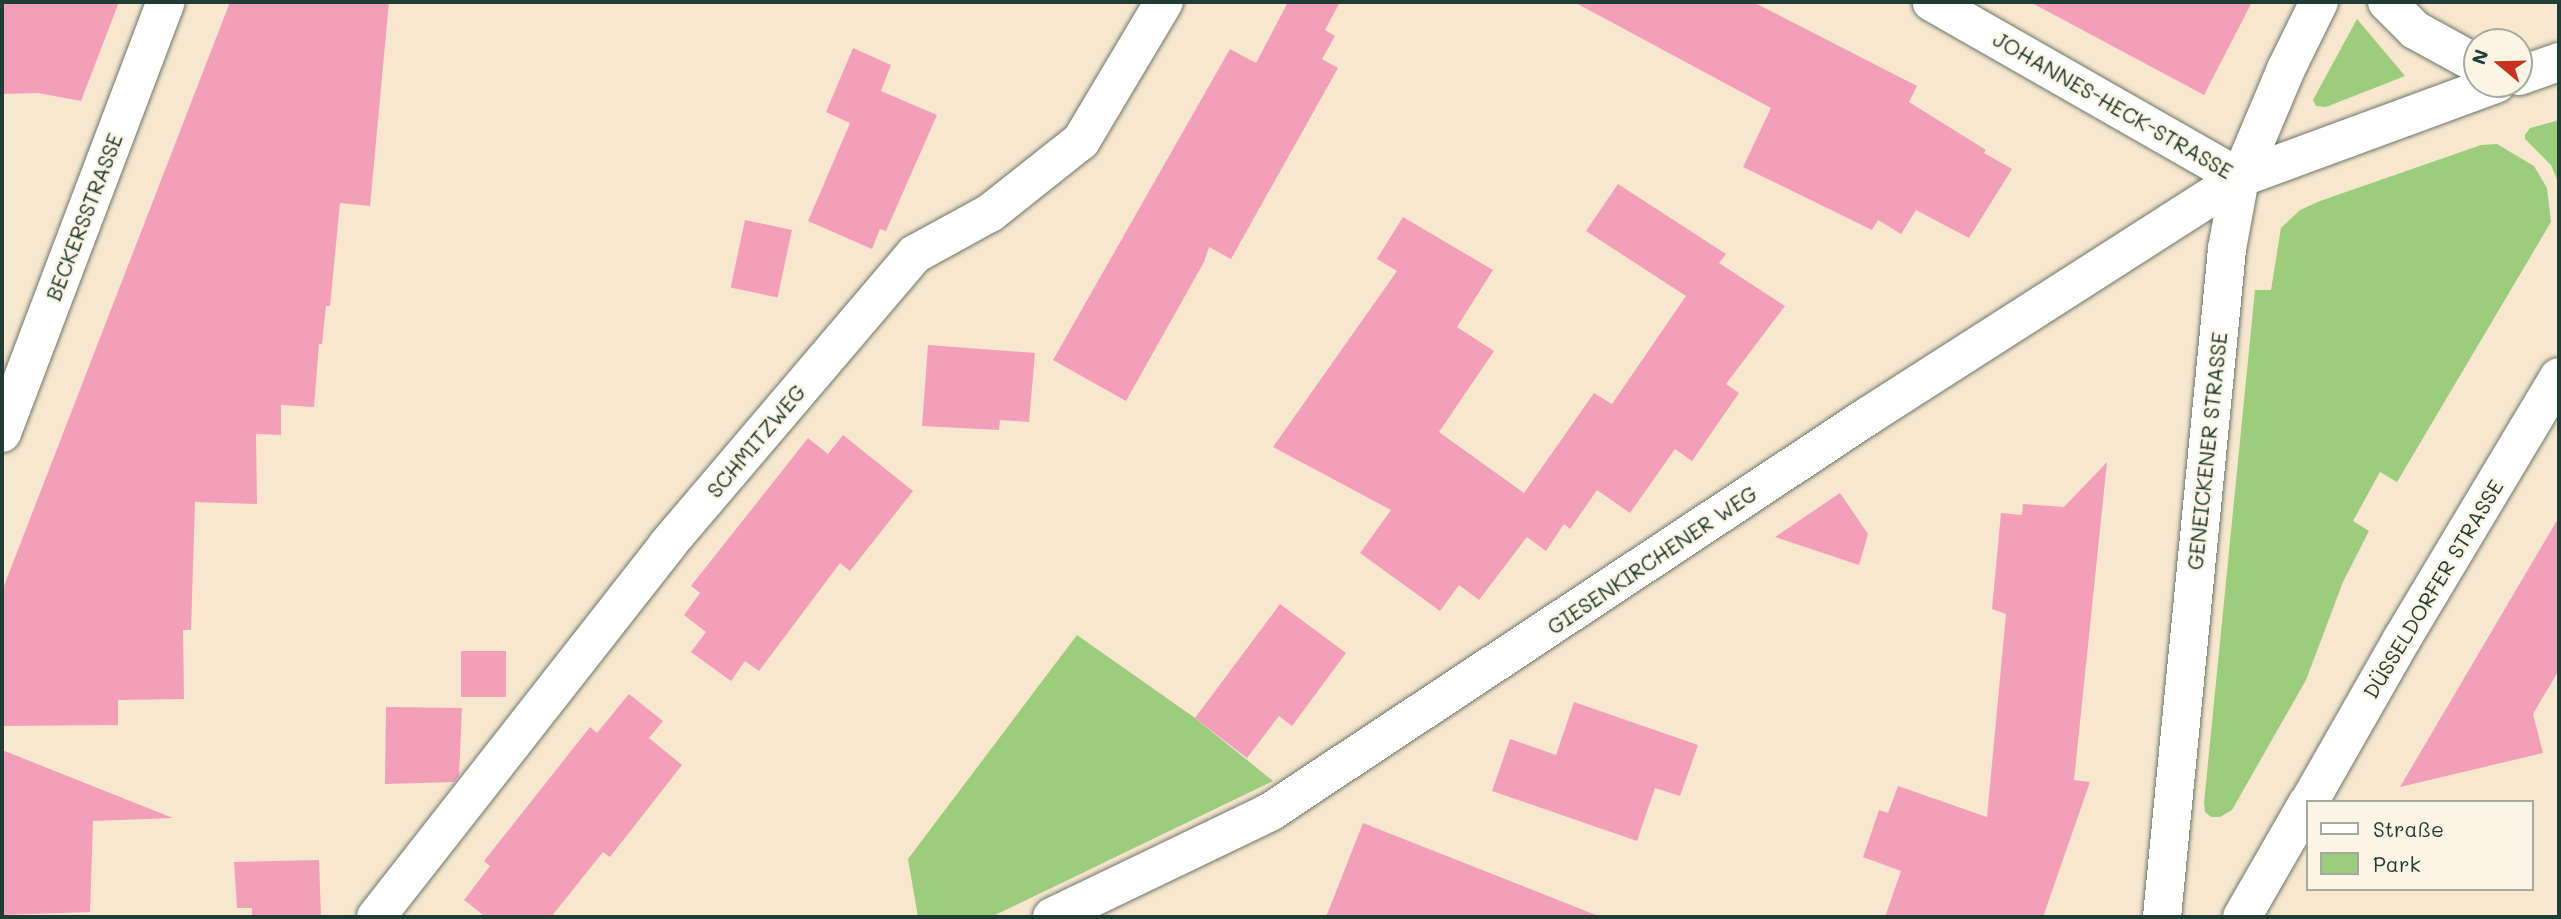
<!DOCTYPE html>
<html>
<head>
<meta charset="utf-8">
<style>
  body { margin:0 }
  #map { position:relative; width:2561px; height:919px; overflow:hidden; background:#f7e7cf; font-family:Mali,sans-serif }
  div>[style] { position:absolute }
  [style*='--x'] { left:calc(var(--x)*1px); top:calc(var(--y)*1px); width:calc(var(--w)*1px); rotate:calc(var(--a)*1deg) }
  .green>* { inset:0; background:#9ccd7c }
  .building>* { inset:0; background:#f39fba; transform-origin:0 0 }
  .roads { filter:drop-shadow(0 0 2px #6b786a) drop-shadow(0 0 2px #6b786a) }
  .minor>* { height:38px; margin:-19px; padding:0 19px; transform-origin:19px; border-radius:19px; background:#fff }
  .tertiary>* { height:38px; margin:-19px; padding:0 19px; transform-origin:19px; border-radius:19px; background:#fff }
  .secondary>* { height:38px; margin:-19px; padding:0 19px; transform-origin:19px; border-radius:19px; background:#fff }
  span { translate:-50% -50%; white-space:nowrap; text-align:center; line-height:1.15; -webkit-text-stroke:5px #fcf5e5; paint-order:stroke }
  .street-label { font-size:21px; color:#1f3d34 }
  .frame { position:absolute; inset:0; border:4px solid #1f3d34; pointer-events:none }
  .legend { position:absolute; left:2306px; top:800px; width:228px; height:91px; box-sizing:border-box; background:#fcf5e5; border:2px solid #a4ab9e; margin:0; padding:9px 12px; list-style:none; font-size:21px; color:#1f3d34 }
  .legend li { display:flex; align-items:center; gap:14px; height:35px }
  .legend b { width:35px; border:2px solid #a4ab9e }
  .north { position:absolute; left:2463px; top:28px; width:70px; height:70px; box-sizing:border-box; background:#fcf5e5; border:2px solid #a4ab9e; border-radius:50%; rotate:289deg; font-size:19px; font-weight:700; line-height:28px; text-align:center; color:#1f3d34 }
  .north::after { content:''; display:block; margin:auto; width:24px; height:32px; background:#c8321e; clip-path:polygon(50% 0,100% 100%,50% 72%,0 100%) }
</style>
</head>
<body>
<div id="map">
  <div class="green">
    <i style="clip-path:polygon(2357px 19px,2405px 76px,2326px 107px,2316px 106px,2313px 100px)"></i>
    <i style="clip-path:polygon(2559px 120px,2559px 184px,2551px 165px,2525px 139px,2525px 135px,2530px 128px)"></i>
    <i style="clip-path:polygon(2497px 144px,2534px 166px,2547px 188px,2551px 222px,2397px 482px,2380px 472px,2353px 521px,2369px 531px,2343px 582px,2306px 680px,2232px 810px,2220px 817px,2211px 817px,2205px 812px,2204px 803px,2255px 290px,2271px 290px,2281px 228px,2300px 210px,2320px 201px,2481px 145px)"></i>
    <i style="clip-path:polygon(1077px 635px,1195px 718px,1273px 781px,991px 917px,918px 917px,908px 859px)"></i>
  </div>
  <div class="building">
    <i style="clip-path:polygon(2px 2px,119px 2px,81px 101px,38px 93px,2px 94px)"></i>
    <i style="clip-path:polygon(230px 2px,389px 2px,370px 206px,340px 203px,330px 306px,326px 306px,322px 344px,319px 344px,314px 407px,281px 405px,281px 435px,256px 434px,257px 504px,195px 502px,191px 630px,183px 630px,184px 699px,118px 700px,118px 725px,2px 726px,2px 591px)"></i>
    <i style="clip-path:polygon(1288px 2px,1340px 2px,1325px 30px,1335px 36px,1322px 59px,1338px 68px,1231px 259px,1209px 247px,1204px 262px,1126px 401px,1053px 360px,1230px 49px,1256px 63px)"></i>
    <i style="clip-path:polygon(1574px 2px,1753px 2px,1917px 86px,1909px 102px,1986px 150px,1984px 153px,2012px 169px,1969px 238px,1916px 210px,1901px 234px,1878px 220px,1872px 230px,1743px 167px,1771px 108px)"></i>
    <i style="clip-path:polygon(2030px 2px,2252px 2px,2204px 95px)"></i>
    <i style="clip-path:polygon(853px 48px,891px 65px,881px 91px,937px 115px,886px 231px,880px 229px,872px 249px,808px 221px,850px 123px,826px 112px)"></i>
    <i style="clip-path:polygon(1618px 184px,1726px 254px,1719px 263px,1785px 306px,1726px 384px,1739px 393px,1692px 461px,1675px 449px,1630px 513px,1597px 490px,1570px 529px,1564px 524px,1546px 551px,1527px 537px,1479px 600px,1459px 585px,1440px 611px,1360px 553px,1391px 510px,1273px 447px,1397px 271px,1377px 259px,1403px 217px,1493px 270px,1457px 327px,1494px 351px,1439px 432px,1524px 493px,1594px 393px,1612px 404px,1686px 296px,1586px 231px)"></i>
    <i style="left:745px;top:220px;width:48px;height:69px;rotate:12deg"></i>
    <i style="clip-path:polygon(928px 345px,1035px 353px,1029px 422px,1000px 420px,999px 430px,922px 426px)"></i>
    <i style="clip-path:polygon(843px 435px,913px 491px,850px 571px,840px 563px,759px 671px,745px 661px,731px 681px,691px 652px,706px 632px,684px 615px,700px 593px,691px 586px,808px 438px,828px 454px)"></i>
    <i style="clip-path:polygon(2107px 462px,2074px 780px,2090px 782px,2043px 917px,1885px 917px,1901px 871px,1863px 857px,1879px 810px,1888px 813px,1898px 786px,1987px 817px,2006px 614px,1992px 609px,2001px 513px,2022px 515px,2023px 504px,2064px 507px)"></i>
    <i style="clip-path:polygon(1840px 493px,1868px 534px,1859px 565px,1775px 537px)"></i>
    <i style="clip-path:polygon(2559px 517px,2559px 670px,2533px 714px,2543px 753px,2400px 787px)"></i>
    <i style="clip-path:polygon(1280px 604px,1346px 653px,1292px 726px,1279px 716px,1247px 758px,1195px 718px)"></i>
    <i style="left:461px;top:651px;width:45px;height:46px"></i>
    <i style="clip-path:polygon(629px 694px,663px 721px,649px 738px,682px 765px,610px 857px,603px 852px,551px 917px,486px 917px,464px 900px,490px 866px,484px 861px,590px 727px,597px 733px)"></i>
    <i style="clip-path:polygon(1574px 702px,1698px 745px,1680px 796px,1655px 788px,1637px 841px,1492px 791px,1510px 739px,1556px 755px)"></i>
    <i style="clip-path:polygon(386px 707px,462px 708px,459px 776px,454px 782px,385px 784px)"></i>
    <i style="clip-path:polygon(2px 750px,173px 818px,93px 821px,90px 912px,2px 915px)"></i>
    <i style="clip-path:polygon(1363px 823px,1596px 915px,1596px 917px,1326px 917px)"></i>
    <i style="clip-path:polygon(319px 860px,321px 917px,252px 917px,252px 908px,237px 908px,234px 862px)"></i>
  </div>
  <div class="roads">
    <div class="minor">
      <i style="--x:2;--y:433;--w:461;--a:-69.2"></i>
      <i style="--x:376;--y:917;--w:474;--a:-51.9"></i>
      <i style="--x:668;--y:544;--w:381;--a:-49.6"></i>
      <i style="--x:915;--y:254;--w:85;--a:-28.7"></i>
      <i style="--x:990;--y:213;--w:116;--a:-38.4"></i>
      <i style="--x:1081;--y:141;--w:162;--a:-59.2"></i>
      <i style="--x:1052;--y:917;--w:242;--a:-25.7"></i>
      <i style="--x:1270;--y:812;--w:717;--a:-33.51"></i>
      <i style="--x:1868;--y:416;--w:442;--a:-32.6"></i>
      <i style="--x:2240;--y:178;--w:355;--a:-150.3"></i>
    </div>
    <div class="tertiary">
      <i style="--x:2162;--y:917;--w:671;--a:-84.44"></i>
      <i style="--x:2227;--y:249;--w:72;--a:-79.6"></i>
    </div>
    <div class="secondary">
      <i style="--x:2387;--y:2;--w:40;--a:45"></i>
      <i style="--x:2415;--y:30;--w:71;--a:28.7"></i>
      <i style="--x:2519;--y:76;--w:42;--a:-19.3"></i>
      <i style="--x:2240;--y:178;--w:273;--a:-20.2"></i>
      <i style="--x:2240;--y:178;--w:118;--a:-67.1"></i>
      <i style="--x:2286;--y:69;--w:75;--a:-63.8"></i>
      <i style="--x:2309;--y:802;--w:188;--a:-60.3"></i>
      <i style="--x:2402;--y:639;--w:305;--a:-59.1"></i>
      <i style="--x:2242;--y:917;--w:130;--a:-60.1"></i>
    </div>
  </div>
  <div class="street-label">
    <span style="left:2113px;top:105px;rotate:30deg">JOHANNES-HECK-STRASSE</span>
    <span style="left:84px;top:217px;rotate:-69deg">BECKERSSTRASSE</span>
    <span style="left:756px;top:441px;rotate:-50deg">SCHMITZWEG</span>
    <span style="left:2207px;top:451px;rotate:-84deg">GENEICKENER STRASSE</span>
    <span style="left:1652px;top:560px;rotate:-34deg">GIESENKIRCHENER WEG</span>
    <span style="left:2433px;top:589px;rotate:-59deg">DÜSSELDORFER STRASSE</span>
  </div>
  <div class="frame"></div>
  <ul class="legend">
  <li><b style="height:9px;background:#fff"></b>Straße</li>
  <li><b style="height:19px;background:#9ccd7c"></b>Park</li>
  </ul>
  <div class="north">N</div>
</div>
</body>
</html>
